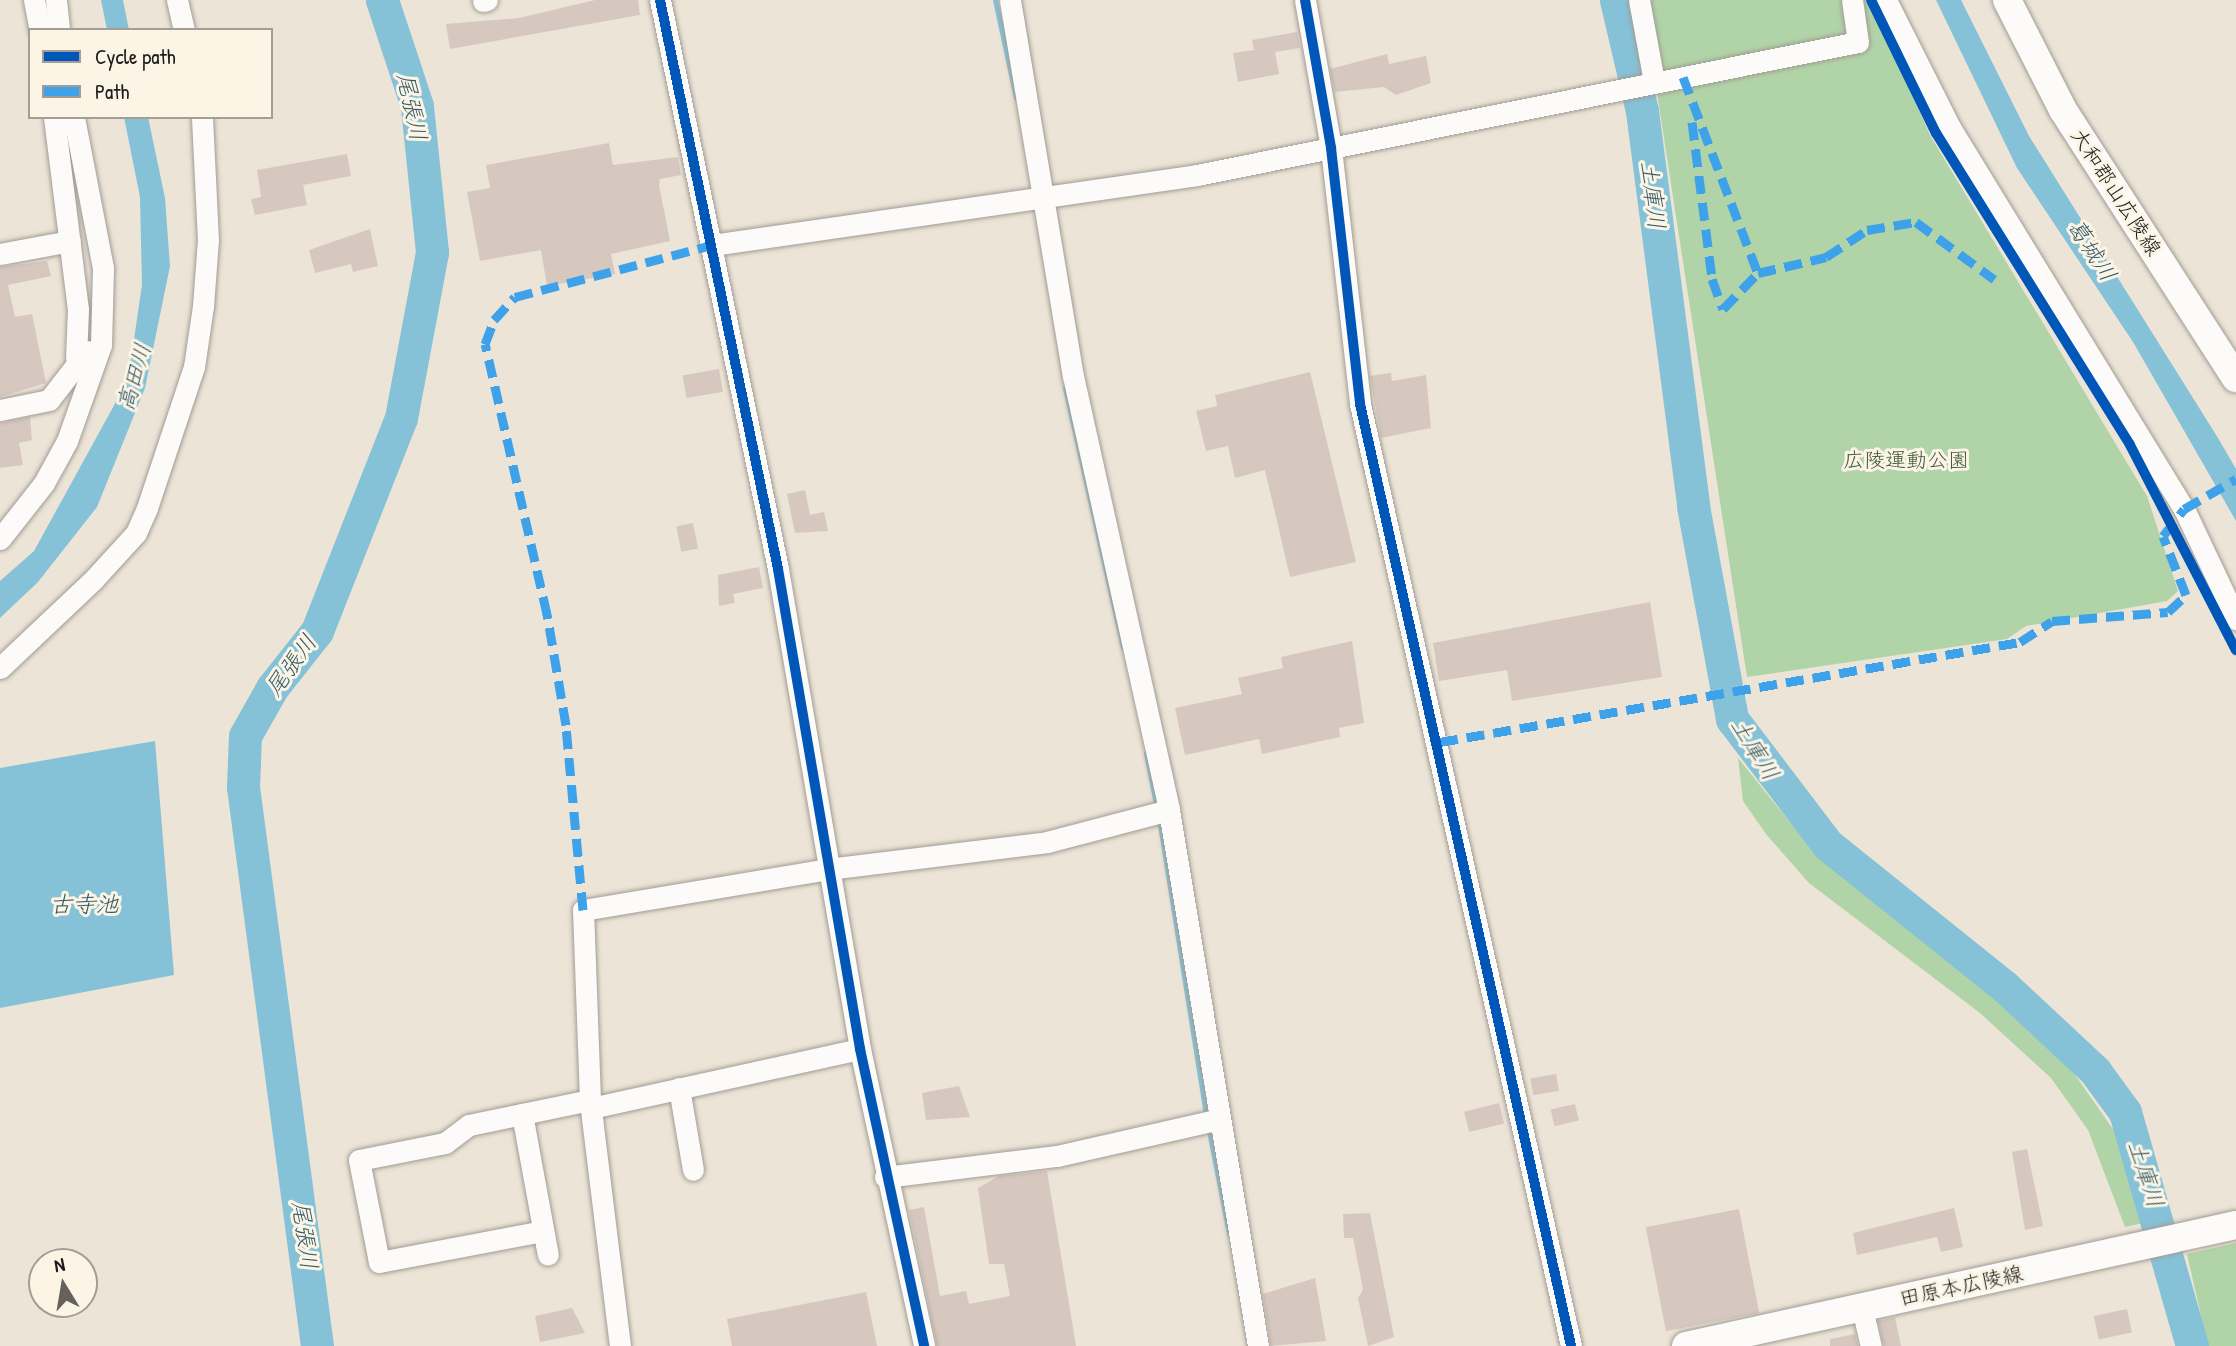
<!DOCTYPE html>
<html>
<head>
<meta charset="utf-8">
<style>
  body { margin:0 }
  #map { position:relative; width:2236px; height:1346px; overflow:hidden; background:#ece4d6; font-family:"Patrick Hand","Klee One",sans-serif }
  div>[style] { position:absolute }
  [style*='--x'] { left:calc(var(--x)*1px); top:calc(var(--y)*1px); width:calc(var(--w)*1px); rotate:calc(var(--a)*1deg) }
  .green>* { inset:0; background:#b0d4a7 }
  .water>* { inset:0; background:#85c2d7 }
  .stream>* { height:5px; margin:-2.5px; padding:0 2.5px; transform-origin:2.5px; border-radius:2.5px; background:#85c2d7 }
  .river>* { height:33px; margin:-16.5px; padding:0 16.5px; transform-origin:16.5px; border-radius:16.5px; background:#85c2d7 }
  .building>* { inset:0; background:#d7c8bf; transform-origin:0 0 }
  .roads { filter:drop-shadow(0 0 2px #a19c95) drop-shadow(0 0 2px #a19c95) }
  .minor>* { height:21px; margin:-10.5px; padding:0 10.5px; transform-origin:10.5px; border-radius:10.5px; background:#fcfbf9 }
  .major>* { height:28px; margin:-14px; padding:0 14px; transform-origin:14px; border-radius:14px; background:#fcfbf9 }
  .quiet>* { height:9px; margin-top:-4.5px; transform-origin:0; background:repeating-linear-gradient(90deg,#3da2ea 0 18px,transparent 0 27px) }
  .cycleway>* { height:10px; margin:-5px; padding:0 5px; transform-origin:5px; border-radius:5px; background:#0057b8 }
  span { translate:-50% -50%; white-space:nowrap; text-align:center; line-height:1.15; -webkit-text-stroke:6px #fcf5e5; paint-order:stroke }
  .street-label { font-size:21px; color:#1c1c1c }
  .park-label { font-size:21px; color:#3f583f }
  .water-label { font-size:23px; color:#345967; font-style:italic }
  .legend { position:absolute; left:28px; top:28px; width:245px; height:91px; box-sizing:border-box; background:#fcf5e5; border:2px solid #a29e95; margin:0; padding:9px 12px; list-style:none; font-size:21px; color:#1c1c1c }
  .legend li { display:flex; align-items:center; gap:14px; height:35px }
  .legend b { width:35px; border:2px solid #a29e95 }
  .north { position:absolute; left:28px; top:1248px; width:70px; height:70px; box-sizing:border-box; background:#fcf5e5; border:2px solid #a29e95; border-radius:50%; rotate:349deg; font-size:19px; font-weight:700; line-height:28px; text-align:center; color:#1c1c1c }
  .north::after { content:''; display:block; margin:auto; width:24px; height:32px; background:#65625d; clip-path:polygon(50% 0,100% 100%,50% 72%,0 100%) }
</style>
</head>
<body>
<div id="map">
  <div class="green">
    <i style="clip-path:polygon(1636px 0,1869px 0,1931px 137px,2147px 496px,2178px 591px,2167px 601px,2026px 626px,2007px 639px,1747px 677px,1655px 80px)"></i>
    <i style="clip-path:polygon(1738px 758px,1818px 857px,2016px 1013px,2064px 1059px,2117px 1135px,2143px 1223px,2125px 1227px,2088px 1130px,2051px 1078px,1980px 1013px,1809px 883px,1766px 834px,1743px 801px)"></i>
    <i style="clip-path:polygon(2236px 1243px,2236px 1346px,2208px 1346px,2187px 1254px)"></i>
  </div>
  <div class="water">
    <i style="clip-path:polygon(101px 0,123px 0,129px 30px,107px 30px)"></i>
    <i style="clip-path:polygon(1936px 0,1961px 0,2029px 136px,2218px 438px,2236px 469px,2236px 521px,2133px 342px,2017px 168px)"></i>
    <i style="clip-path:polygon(124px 117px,148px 117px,165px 198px,170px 266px,145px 388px,97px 507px,38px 582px,0 618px,0 581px,34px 551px,128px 380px,142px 285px,140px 197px)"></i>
    <i style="clip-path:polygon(155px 741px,174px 975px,0 1008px,0 768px)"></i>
  </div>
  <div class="stream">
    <i style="--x:995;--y:0;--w:100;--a:77.9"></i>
    <i style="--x:1065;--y:388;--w:266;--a:77.4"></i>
    <i style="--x:1146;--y:753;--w:57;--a:78.9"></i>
    <i style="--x:1159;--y:818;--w:302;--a:81"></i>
    <i style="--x:1208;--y:1126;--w:109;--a:78.9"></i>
  </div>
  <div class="river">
    <i style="--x:1616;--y:0;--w:114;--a:76.8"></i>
    <i style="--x:1642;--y:111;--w:398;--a:82.6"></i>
    <i style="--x:1693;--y:506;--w:217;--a:79.6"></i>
    <i style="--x:1732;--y:719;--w:158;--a:52.7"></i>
    <i style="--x:1828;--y:845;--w:226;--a:38.7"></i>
    <i style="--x:2004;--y:986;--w:125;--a:43"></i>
    <i style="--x:2095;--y:1071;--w:51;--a:53.8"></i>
    <i style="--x:2125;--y:1112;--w:243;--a:74"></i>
    <i style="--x:317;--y:1346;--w:564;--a:-97.54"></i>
    <i style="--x:243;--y:787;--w:51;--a:-87.8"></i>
    <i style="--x:245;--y:736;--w:55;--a:-60.6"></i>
    <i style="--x:272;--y:688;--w:73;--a:-51.7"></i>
    <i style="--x:317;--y:631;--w:229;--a:-68.5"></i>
    <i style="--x:401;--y:418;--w:169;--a:-79.4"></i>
    <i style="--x:432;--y:252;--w:147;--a:-95.9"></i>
    <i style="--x:417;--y:106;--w:112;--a:-108.3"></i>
  </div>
  <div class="building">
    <i style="clip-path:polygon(595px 0,638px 0,640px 15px,450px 49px,446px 24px,519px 18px)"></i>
    <i style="clip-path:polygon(1297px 32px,1300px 48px,1275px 52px,1279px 74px,1238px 82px,1233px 53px,1254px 50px,1252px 40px)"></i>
    <i style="clip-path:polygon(1387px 54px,1389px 64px,1426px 56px,1431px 83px,1396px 95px,1384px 87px,1335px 92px,1330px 69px)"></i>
    <i style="clip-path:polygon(609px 143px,613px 165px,678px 157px,681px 175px,660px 179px,659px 185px,670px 241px,611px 254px,615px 274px,547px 286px,541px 250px,480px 261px,467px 192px,490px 188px,486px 165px)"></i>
    <i style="clip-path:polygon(347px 154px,351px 176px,303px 185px,307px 205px,255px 215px,251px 199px,261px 197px,257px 170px)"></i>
    <i style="clip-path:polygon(370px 229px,378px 266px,353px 272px,351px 264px,315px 273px,309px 250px)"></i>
    <i style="clip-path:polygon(47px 261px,51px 276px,8px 285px,15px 317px,32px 314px,46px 383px,0 397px,0 267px)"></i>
    <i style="left:719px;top:369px;width:23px;height:37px;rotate:80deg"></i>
    <i style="clip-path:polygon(1310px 372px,1356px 562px,1290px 577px,1265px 470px,1235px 478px,1228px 446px,1206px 451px,1196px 411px,1217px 406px,1215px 395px)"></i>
    <i style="clip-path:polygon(1391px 373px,1392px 381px,1426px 375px,1431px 428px,1381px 438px,1370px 376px)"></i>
    <i style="clip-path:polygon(30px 417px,32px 440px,19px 443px,23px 465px,0 468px,0 423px)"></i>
    <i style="clip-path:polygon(805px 490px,810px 515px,824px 512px,828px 531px,795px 533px,787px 494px)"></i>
    <i style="left:693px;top:523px;width:26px;height:17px;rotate:79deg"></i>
    <i style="clip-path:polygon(759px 567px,763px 588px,733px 594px,735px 603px,719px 606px,718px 575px)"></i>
    <i style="clip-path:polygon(1650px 602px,1662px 677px,1512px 701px,1507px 670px,1439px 681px,1433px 643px)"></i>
    <i style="clip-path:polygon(1352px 641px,1364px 723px,1339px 728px,1340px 737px,1262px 754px,1259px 739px,1185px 755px,1175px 708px,1242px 694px,1238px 678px,1283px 668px,1281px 657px)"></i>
    <i style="left:1556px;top:1074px;width:17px;height:26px;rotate:80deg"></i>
    <i style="clip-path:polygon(959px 1086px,970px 1117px,926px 1120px,922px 1093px)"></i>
    <i style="left:1499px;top:1103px;width:21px;height:36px;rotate:76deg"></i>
    <i style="left:1575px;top:1104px;width:17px;height:25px;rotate:77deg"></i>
    <i style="clip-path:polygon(2027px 1149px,2043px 1226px,2025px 1230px,2012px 1152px)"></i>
    <i style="clip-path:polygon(1047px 1171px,1076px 1346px,937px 1346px,909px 1210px,924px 1207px,940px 1296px,966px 1291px,969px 1304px,1010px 1296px,1004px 1264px,989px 1264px,978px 1188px,999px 1176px)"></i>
    <i style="clip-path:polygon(1954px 1208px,1963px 1247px,1941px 1252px,1937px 1237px,1857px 1255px,1853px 1233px)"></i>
    <i style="left:1739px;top:1209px;width:106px;height:95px;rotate:79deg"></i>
    <i style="clip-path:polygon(1370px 1213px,1394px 1337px,1368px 1346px,1358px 1298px,1363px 1290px,1353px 1238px,1344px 1238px,1343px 1214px)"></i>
    <i style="clip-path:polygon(1315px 1278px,1326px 1341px,1271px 1346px,1263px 1294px)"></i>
    <i style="clip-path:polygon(866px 1292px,877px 1346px,732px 1346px,727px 1319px)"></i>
    <i style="clip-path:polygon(572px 1308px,585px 1333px,540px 1342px,535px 1316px)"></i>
    <i style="left:2127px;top:1309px;width:24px;height:34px;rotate:78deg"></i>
    <i style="clip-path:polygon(1895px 1317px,1901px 1346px,1884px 1346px,1878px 1321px)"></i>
    <i style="clip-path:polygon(1855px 1334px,1858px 1346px,1830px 1346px,1830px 1339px)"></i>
  </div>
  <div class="roads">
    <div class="minor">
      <i style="--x:34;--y:0;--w:31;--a:79"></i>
      <i style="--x:56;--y:0;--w:30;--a:84"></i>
      <i style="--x:177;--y:0;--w:31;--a:77"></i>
      <i style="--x:660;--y:0;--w:581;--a:78.28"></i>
      <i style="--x:778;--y:569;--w:487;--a:80.3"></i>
      <i style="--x:860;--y:1049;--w:304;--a:77.8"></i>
      <i style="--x:1010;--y:0;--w:381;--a:80.5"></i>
      <i style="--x:1073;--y:376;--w:444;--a:77.5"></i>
      <i style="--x:1169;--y:810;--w:543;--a:80.57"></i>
      <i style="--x:1305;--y:0;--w:150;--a:80"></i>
      <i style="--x:1331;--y:148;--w:258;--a:83.5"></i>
      <i style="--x:1360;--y:404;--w:965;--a:77.37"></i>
      <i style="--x:1639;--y:0;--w:83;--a:79.6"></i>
      <i style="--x:1886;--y:0;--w:144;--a:63.3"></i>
      <i style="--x:1951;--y:129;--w:446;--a:58.5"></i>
      <i style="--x:2184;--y:509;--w:122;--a:64.7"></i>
      <i style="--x:483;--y:1;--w:4;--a:-14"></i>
      <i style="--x:54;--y:117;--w:193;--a:82.9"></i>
      <i style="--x:78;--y:309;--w:49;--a:92.3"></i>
      <i style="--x:712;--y:245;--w:490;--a:-8.2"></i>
      <i style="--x:1197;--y:175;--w:674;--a:-11.38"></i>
      <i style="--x:1858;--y:42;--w:42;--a:-98.1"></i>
      <i style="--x:0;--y:254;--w:71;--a:-10.5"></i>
      <i style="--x:0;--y:410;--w:50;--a:-11.5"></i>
      <i style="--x:49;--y:400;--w:62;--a:-52.2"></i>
      <i style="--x:0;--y:539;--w:71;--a:-51.8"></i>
      <i style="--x:44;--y:483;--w:48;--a:-61.3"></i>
      <i style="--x:67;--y:441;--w:102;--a:-70.5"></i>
      <i style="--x:101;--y:345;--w:77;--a:-88.5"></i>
      <i style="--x:103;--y:268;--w:154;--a:-100.9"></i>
      <i style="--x:0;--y:668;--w:129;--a:-43.4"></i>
      <i style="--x:94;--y:579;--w:62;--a:-47.6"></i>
      <i style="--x:136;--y:533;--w:27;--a:-66"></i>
      <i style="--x:147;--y:508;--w:149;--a:-71.6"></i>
      <i style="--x:194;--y:367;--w:62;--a:-81.6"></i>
      <i style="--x:203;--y:306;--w:66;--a:-85.7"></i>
      <i style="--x:208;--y:240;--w:123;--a:-92.8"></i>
      <i style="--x:679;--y:1088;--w:83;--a:80.3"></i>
      <i style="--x:591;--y:1108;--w:275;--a:-12.4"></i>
      <i style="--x:522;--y:1114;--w:143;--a:79.6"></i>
      <i style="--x:885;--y:1177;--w:173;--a:-7"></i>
      <i style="--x:1057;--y:1156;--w:167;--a:-12.8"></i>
      <i style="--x:543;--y:1231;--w:167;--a:169.3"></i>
      <i style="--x:379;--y:1262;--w:104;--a:-101.1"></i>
      <i style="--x:359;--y:1160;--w:88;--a:-11.2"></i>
      <i style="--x:445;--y:1143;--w:30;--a:-37"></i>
      <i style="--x:469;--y:1125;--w:124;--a:-11.7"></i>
      <i style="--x:1862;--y:1308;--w:39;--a:77"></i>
      <i style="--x:620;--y:1346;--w:248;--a:-97"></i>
      <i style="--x:590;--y:1100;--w:190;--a:-92.1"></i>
      <i style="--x:583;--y:910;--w:248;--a:-9.5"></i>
      <i style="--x:828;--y:869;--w:221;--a:-7"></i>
      <i style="--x:1047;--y:842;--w:126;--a:-14.7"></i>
    </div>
    <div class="major">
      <i style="--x:2007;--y:0;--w:123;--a:63"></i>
      <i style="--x:2063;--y:110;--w:319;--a:57.2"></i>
      <i style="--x:1686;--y:1346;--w:563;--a:-12.41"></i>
    </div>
  </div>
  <div class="quiet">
    <i style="--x:1683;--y:77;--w:210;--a:69.1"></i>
    <i style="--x:1758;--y:273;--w:70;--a:-13.2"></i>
    <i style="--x:1826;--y:257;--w:49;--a:-33.4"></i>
    <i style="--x:1867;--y:230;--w:50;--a:-9.3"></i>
    <i style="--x:1916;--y:222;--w:97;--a:36.2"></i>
    <i style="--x:1692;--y:122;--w:158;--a:82.7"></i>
    <i style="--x:1712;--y:279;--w:32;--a:70"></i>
    <i style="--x:1723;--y:309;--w:50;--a:-45.8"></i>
    <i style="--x:1440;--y:742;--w:589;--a:-9.78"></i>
    <i style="--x:2020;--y:642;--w:38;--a:-33"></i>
    <i style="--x:2052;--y:621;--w:116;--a:-4.4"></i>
    <i style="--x:2168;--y:612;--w:25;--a:-43"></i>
    <i style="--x:2186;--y:595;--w:63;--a:-111.3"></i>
    <i style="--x:2163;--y:536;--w:34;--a:-52"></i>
    <i style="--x:2184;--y:509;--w:60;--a:-30"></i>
    <i style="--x:583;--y:910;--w:186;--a:-95.3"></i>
    <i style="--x:566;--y:725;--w:113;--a:-99.7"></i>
    <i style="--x:547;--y:614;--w:277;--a:-102.9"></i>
    <i style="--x:485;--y:344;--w:26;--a:-69"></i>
    <i style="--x:494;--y:320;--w:31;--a:-48"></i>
    <i style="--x:515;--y:297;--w:204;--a:-14.8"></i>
  </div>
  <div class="cycleway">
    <i style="--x:660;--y:0;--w:581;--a:78.28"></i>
    <i style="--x:778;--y:569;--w:487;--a:80.3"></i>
    <i style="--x:860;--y:1049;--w:304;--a:77.8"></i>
    <i style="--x:1305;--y:0;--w:150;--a:80"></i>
    <i style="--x:1331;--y:148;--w:258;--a:83.5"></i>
    <i style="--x:1360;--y:404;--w:965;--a:77.37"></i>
    <i style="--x:1871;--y:0;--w:148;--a:64"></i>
    <i style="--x:1936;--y:133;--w:367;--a:58.1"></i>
    <i style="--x:2130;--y:445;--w:231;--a:62.7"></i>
  </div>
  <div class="street-label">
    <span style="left:2116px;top:192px;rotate:57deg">大和郡山広陵線</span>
    <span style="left:1961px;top:1286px;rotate:-12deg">田原本広陵線</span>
  </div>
  <div class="park-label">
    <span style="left:1906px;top:460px">広陵運動公園</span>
  </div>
  <div class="water-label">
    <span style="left:412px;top:107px;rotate:78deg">尾張川</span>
    <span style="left:1653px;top:195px;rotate:83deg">土庫川</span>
    <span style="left:2092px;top:250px;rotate:57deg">葛城川</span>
    <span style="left:134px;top:377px;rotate:-74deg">高田川</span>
    <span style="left:291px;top:665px;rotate:-54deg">尾張川</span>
    <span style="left:1755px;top:749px;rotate:58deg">土庫川</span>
    <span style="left:84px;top:904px">古寺池</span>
    <span style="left:2146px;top:1174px;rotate:72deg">土庫川</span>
    <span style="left:305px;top:1235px;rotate:82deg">尾張川</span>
  </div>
  <ul class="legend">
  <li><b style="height:9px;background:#0057b8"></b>Cycle path</li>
  <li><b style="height:9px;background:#3da2ea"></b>Path</li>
  </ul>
  <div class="north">N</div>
</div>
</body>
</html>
